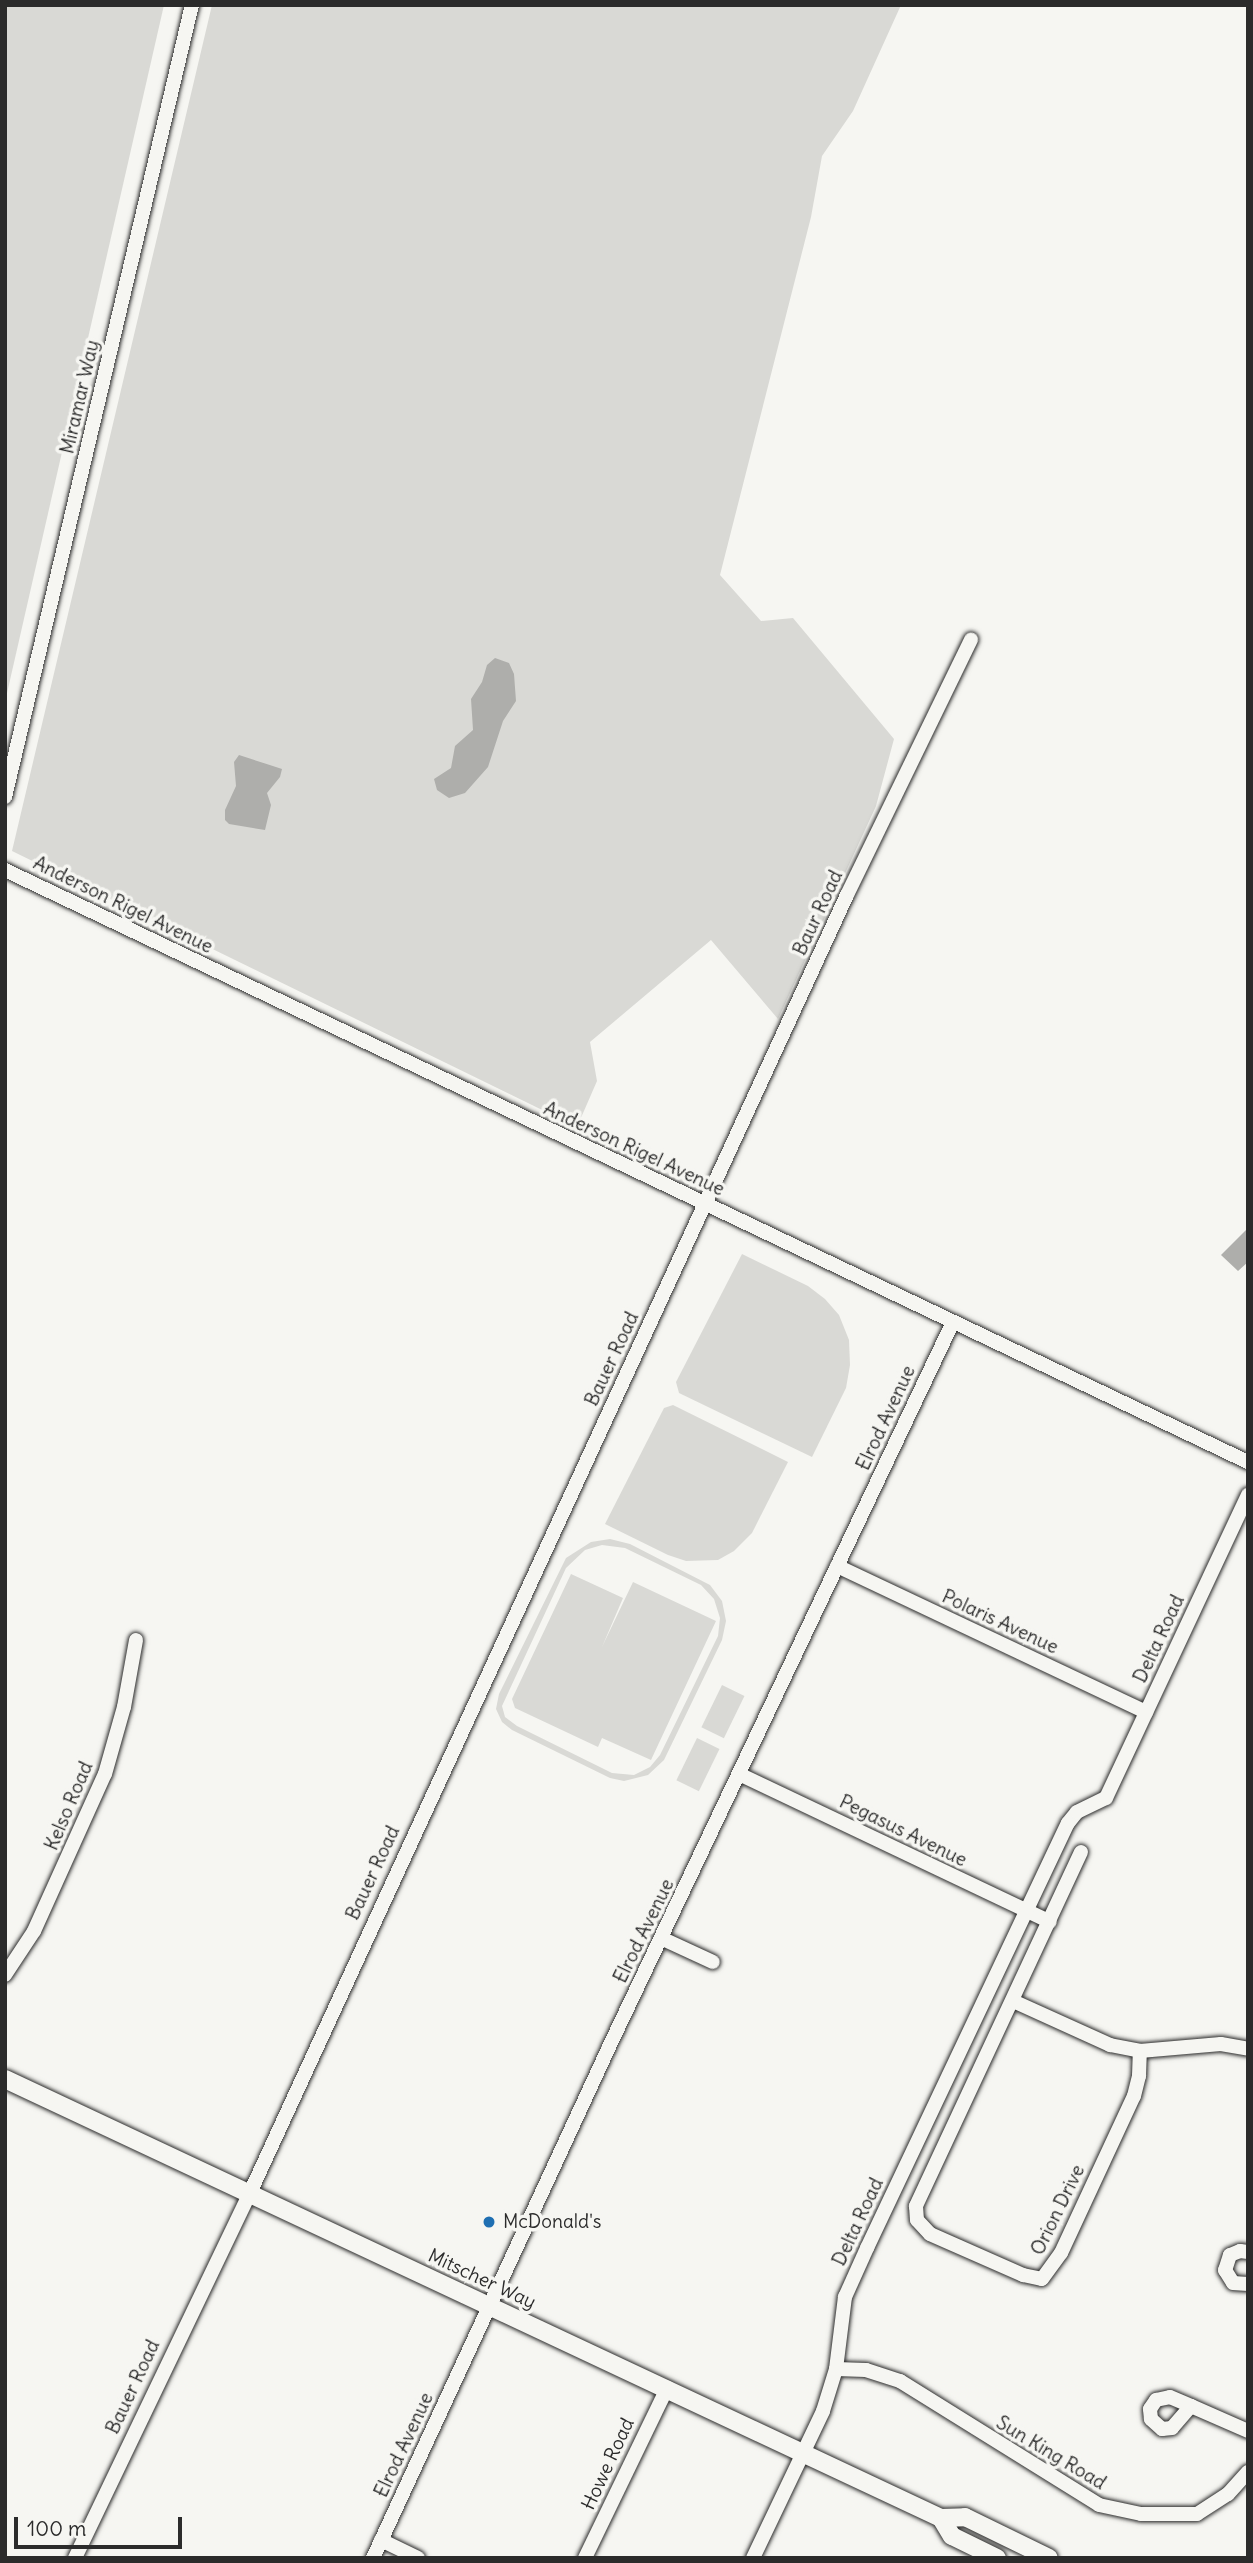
<!DOCTYPE html>
<html>
<head>
<meta charset="utf-8">
<style>
  body { margin:0 }
  #map { position:relative; width:1253px; height:2563px; overflow:hidden; background:#f6f6f2; font-family:Delius,sans-serif }
  div>[style] { position:absolute }
  [style*='--x'] { left:calc(var(--x)*1px); top:calc(var(--y)*1px); width:calc(var(--w)*1px); rotate:calc(var(--a)*1deg) }
  .green>* { inset:0; background:#d9d9d5; transform-origin:0 0 }
  .water>* { inset:0; background:#aeaeab }
  .roads { filter:drop-shadow(0 0 2px #2b2b2b) drop-shadow(0 0 2px #2b2b2b) }
  .minor>* { height:14px; margin:-7px; padding:0 7px; transform-origin:7px; border-radius:7px; background:#f6f6f2 }
  .major>* { height:18px; margin:-9px; padding:0 9px; transform-origin:9px; border-radius:9px; background:#f6f6f2 }
  .dots>* { width:19px; height:19px; translate:-50% -50%; box-sizing:border-box; border:4px solid #f6f6f2; border-radius:50% }
  span { translate:-50% -50%; white-space:nowrap; text-align:center; line-height:1.15; -webkit-text-stroke:7px #f6f6f2; paint-order:stroke }
  .street-label { font-size:19px; color:#2b2b2b }
  .poi-label { font-size:19px; color:#2b2b2b }
  .left { translate:0 -50%; text-align:left }
  .frame { position:absolute; inset:0; border:7px solid #2b2b2b; pointer-events:none }
  .scale { position:absolute; left:14px; top:2517px; width:168px; height:32px; box-sizing:border-box; border:4px solid #2b2b2b; border-top:0; padding-left:9px; font-size:21px; line-height:24px; white-space:nowrap; color:#2b2b2b; -webkit-text-stroke:5px #f6f6f2; paint-order:stroke }
</style>
</head>
<body>
<div id="map">
  <div class="green">
    <i style="clip-path:polygon(5px 5px,164px 5px,5px 702px)"></i>
    <i style="clip-path:polygon(212px 5px,901px 5px,853px 111px,822px 156px,811px 217px,720px 575px,761px 621px,793px 618px,894px 739px,876px 806px,778px 1019px,711px 940px,590px 1042px,597px 1081px,577px 1127px,12px 851px)"></i>
    <i style="clip-path:polygon(742px 1254px,808px 1286px,825px 1299px,839px 1315px,849px 1340px,850px 1365px,846px 1388px,812px 1457px,679px 1393px,676px 1382px)"></i>
    <i style="clip-path:polygon(673px 1405px,788px 1462px,752px 1533px,734px 1551px,718px 1560px,686px 1561px,668px 1555px,605px 1524px,664px 1408px)"></i>
    <i style="clip-path:polygon(evenodd,610px 1539px,630px 1544px,710px 1585px,722px 1601px,726px 1621px,722px 1640px,664px 1760px,648px 1775px,624px 1781px,610px 1778px,512px 1730px,502px 1722px,496px 1709px,499px 1694px,566px 1558px,591px 1542px,610px 1539px,602px 1545px,625px 1548px,701px 1585px,714px 1599px,720px 1618px,718px 1636px,660px 1755px,650px 1767px,634px 1775px,612px 1773px,517px 1726px,505px 1717px,502px 1706px,566px 1568px,585px 1550px,602px 1545px)"></i>
    <i style="clip-path:polygon(571px 1574px,623px 1598px,602px 1647px,633px 1582px,716px 1621px,651px 1760px,602px 1738px,598px 1747px,515px 1708px,512px 1699px)"></i>
    <i style="left:722px;top:1685px;width:25px;height:47px;rotate:26deg"></i>
    <i style="left:697px;top:1738px;width:25px;height:47px;rotate:26deg"></i>
  </div>
  <div class="water">
    <i style="clip-path:polygon(495px 658px,509px 663px,514px 674px,516px 701px,503px 721px,488px 767px,465px 793px,449px 798px,437px 790px,434px 779px,451px 768px,455px 746px,473px 730px,471px 699px,482px 682px,487px 665px)"></i>
    <i style="clip-path:polygon(239px 755px,282px 769px,280px 777px,267px 793px,271px 805px,265px 830px,229px 824px,225px 820px,225px 810px,236px 786px,234px 762px)"></i>
    <i style="clip-path:polygon(1248px 1228px,1248px 1262px,1238px 1271px,1221px 1255px)"></i>
  </div>
  <div class="roads">
    <div class="minor">
      <i style="--x:5;--y:797;--w:814;--a:-76.72"></i>
      <i style="--x:5;--y:870;--w:1377;--a:25.47"></i>
      <i style="--x:837;--y:1566;--w:342;--a:25.3"></i>
      <i style="--x:739;--y:1774;--w:344;--a:25.4"></i>
      <i style="--x:1081;--y:1852;--w:391;--a:115"></i>
      <i style="--x:916;--y:2206;--w:14;--a:86"></i>
      <i style="--x:917;--y:2220;--w:19;--a:47"></i>
      <i style="--x:930;--y:2234;--w:102;--a:23.8"></i>
      <i style="--x:1023;--y:2275;--w:19;--a:12"></i>
      <i style="--x:1042;--y:2279;--w:32;--a:-54"></i>
      <i style="--x:1061;--y:2253;--w:173;--a:-65.1"></i>
      <i style="--x:1134;--y:2096;--w:21;--a:-76"></i>
      <i style="--x:1139;--y:2076;--w:25;--a:-88"></i>
      <i style="--x:661;--y:1938;--w:57;--a:24.8"></i>
      <i style="--x:5;--y:1975;--w:53;--a:-56.6"></i>
      <i style="--x:34;--y:1931;--w:172;--a:-65.7"></i>
      <i style="--x:105;--y:1774;--w:70;--a:-74.2"></i>
      <i style="--x:124;--y:1707;--w:68;--a:-79.8"></i>
      <i style="--x:1013;--y:2001;--w:107;--a:24.4"></i>
      <i style="--x:1110;--y:2045;--w:31;--a:11"></i>
      <i style="--x:1140;--y:2051;--w:81;--a:-4.9"></i>
      <i style="--x:1221;--y:2044;--w:27;--a:10"></i>
      <i style="--x:1248;--y:2252;--w:8;--a:-173"></i>
      <i style="--x:1240;--y:2251;--w:11;--a:158"></i>
      <i style="--x:1230;--y:2255;--w:16;--a:108"></i>
      <i style="--x:1225;--y:2270;--w:15;--a:58"></i>
      <i style="--x:1233;--y:2283;--w:15;--a:4"></i>
      <i style="--x:836;--y:2369;--w:30;--a:2"></i>
      <i style="--x:866;--y:2370;--w:36;--a:18"></i>
      <i style="--x:900;--y:2381;--w:234;--a:31.9"></i>
      <i style="--x:1099;--y:2505;--w:43;--a:12.1"></i>
      <i style="--x:1141;--y:2514;--w:56;--a:0"></i>
      <i style="--x:1197;--y:2514;--w:37;--a:-33"></i>
      <i style="--x:1228;--y:2494;--w:30;--a:-48"></i>
      <i style="--x:1191;--y:2406;--w:29;--a:131"></i>
      <i style="--x:1172;--y:2428;--w:10;--a:174"></i>
      <i style="--x:1162;--y:2429;--w:15;--a:-138"></i>
      <i style="--x:1151;--y:2419;--w:10;--a:-96"></i>
      <i style="--x:1150;--y:2409;--w:11;--a:-56"></i>
      <i style="--x:1156;--y:2400;--w:14;--a:-12"></i>
      <i style="--x:1170;--y:2397;--w:23;--a:23"></i>
      <i style="--x:1191;--y:2406;--w:62;--a:23.7"></i>
      <i style="--x:381;--y:2540;--w:41;--a:25.9"></i>
      <i style="--x:75;--y:2558;--w:403;--a:-64.4"></i>
      <i style="--x:249;--y:2195;--w:1431;--a:-65.3"></i>
      <i style="--x:847;--y:895;--w:284;--a:-64.1"></i>
      <i style="--x:373;--y:2558;--w:563;--a:-65.21"></i>
      <i style="--x:609;--y:2047;--w:802;--a:-64.62"></i>
      <i style="--x:585;--y:2558;--w:189;--a:-64.2"></i>
      <i style="--x:753;--y:2558;--w:163;--a:-64.5"></i>
      <i style="--x:823;--y:2411;--w:44;--a:-72.8"></i>
      <i style="--x:836;--y:2369;--w:73;--a:-82.9"></i>
      <i style="--x:845;--y:2297;--w:54;--a:-65.8"></i>
      <i style="--x:867;--y:2248;--w:470;--a:-64.7"></i>
      <i style="--x:1068;--y:1823;--w:14;--a:-51"></i>
      <i style="--x:1077;--y:1812;--w:32;--a:-26"></i>
      <i style="--x:1106;--y:1798;--w:335;--a:-64.9"></i>
    </div>
    <div class="major">
      <i style="--x:5;--y:2079;--w:1034;--a:25.13"></i>
      <i style="--x:941;--y:2518;--w:24;--a:-2"></i>
      <i style="--x:965;--y:2517;--w:93;--a:26"></i>
      <i style="--x:941;--y:2518;--w:21;--a:59"></i>
      <i style="--x:952;--y:2536;--w:50;--a:26.1"></i>
    </div>
  </div>
  <div class="dots">
    <i style="left:489px;top:2222px;background:#1f6fb2"></i>
  </div>
  <div class="street-label">
    <span style="left:80px;top:397px;rotate:-77deg">Miramar Way</span>
    <span style="left:123px;top:905px;rotate:26deg">Anderson Rigel Avenue</span>
    <span style="left:818px;top:913px;rotate:-65deg">Baur Road</span>
    <span style="left:634px;top:1149px;rotate:25deg">Anderson Rigel Avenue</span>
    <span style="left:612px;top:1359px;rotate:-65deg">Bauer Road</span>
    <span style="left:886px;top:1418px;rotate:-65deg">Elrod Avenue</span>
    <span style="left:1000px;top:1622px;rotate:25deg">Polaris Avenue</span>
    <span style="left:1159px;top:1639px;rotate:-65deg">Delta Road</span>
    <span style="left:69px;top:1806px;rotate:-67deg">Kelso Road</span>
    <span style="left:903px;top:1831px;rotate:26deg">Pegasus Avenue</span>
    <span style="left:373px;top:1873px;rotate:-65deg">Bauer Road</span>
    <span style="left:644px;top:1931px;rotate:-64deg">Elrod Avenue</span>
    <span style="left:1058px;top:2210px;rotate:-64deg">Orion Drive</span>
    <span style="left:858px;top:2222px;rotate:-65deg">Delta Road</span>
    <span style="left:482px;top:2279px;rotate:25deg">Mitscher Way</span>
    <span style="left:133px;top:2387px;rotate:-65deg">Bauer Road</span>
    <span style="left:404px;top:2445px;rotate:-65deg">Elrod Avenue</span>
    <span style="left:1051px;top:2453px;rotate:31deg">Sun King Road</span>
    <span style="left:608px;top:2464px;rotate:-65deg">Howe Road</span>
  </div>
  <div class="poi-label">
    <span class="left" style="left:503px;top:2222px">McDonald's</span>
  </div>
  <div class="frame"></div>
  <div class="scale">100 m</div>
</div>
</body>
</html>
